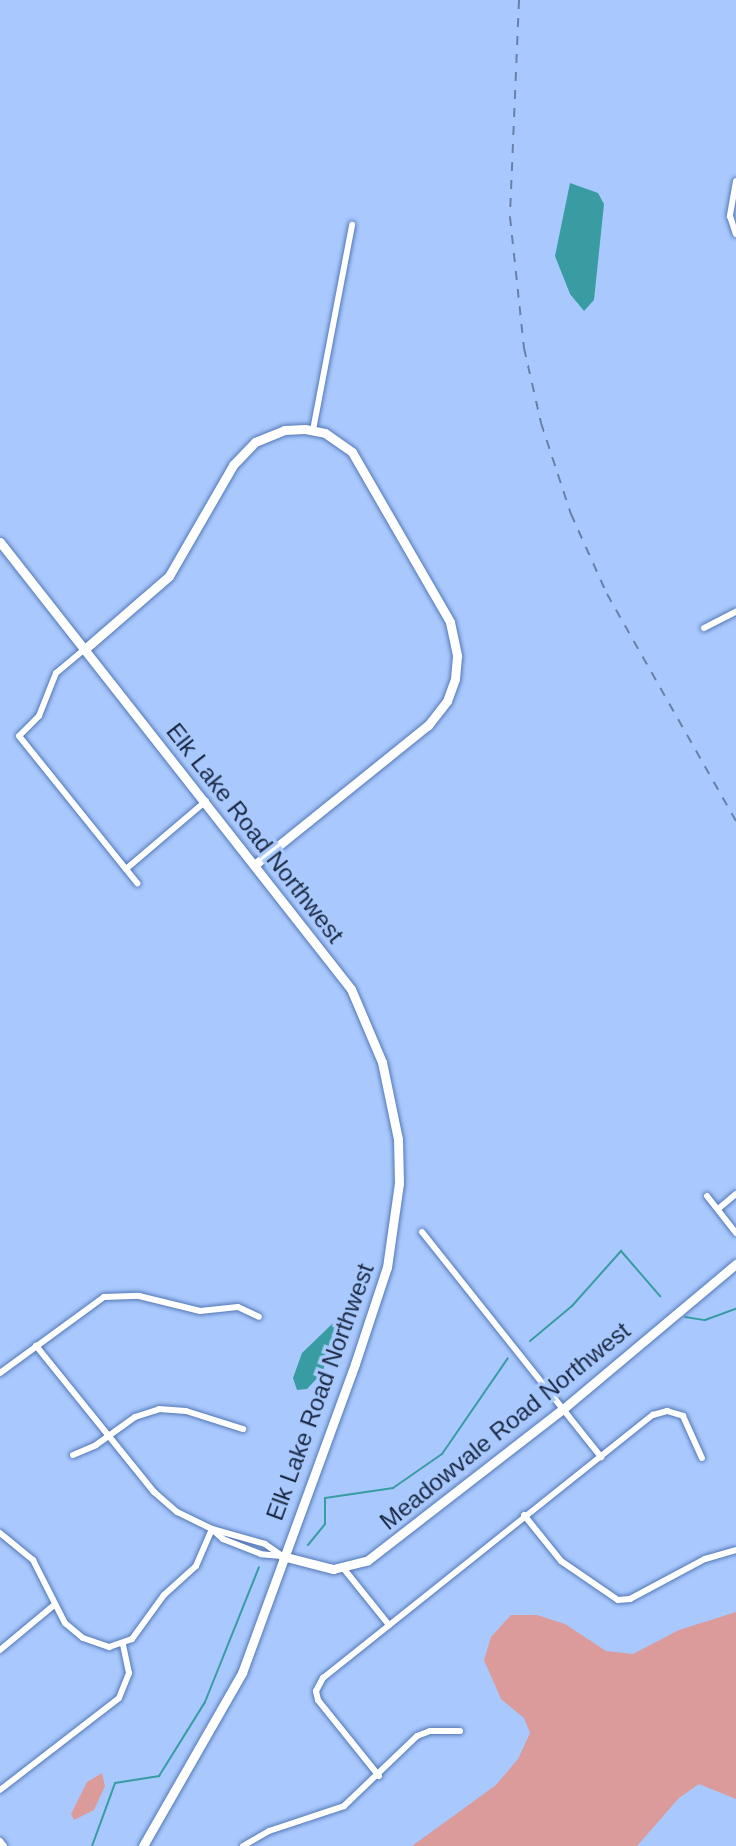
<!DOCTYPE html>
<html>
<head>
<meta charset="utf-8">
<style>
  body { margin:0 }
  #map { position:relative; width:736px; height:1846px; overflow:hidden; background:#a9c9fe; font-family:Arial,sans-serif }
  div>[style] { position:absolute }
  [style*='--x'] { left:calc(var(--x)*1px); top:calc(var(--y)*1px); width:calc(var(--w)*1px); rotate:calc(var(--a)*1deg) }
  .green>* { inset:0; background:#da9b9a }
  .water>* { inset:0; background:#399ca2 }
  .stream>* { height:2px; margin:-1px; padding:0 1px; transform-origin:1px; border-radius:1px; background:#399ca2 }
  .roads { filter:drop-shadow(0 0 2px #5578b5) drop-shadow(0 0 2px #5578b5) }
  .street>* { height:6px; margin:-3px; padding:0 3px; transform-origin:3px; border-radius:3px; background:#fff }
  .secondary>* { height:9px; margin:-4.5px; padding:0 4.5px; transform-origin:4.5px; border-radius:4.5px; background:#fff }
  .rail>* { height:2px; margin-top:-1px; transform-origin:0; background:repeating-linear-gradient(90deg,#6881a9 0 9px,transparent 0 18px) }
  span { translate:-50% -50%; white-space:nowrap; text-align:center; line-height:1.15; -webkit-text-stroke:7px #a9c9fe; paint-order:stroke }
  .street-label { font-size:24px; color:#1a2942 }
</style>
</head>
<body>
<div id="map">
  <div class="green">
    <i style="clip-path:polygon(736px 1612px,736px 1799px,699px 1784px,679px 1798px,637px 1846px,412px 1846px,496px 1785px,518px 1759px,530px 1733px,524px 1718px,501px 1699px,484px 1660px,491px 1637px,511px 1615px,537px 1615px,565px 1624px,606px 1651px,633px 1654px,679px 1630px)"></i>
    <i style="clip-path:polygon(102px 1773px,105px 1786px,94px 1810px,74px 1820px,71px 1814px,87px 1782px)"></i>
  </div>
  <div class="water">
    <i style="clip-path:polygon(570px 183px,598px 193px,604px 204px,594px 300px,584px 311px,570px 294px,555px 256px)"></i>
    <i style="clip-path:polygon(340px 1323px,322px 1373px,307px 1389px,297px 1390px,293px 1378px,302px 1353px,332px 1324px)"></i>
  </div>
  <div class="stream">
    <i style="--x:685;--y:1317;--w:20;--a:9"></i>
    <i style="--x:705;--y:1320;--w:33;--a:-20"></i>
    <i style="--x:530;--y:1341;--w:55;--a:-39.8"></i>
    <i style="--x:572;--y:1306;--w:74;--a:-48.3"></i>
    <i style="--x:621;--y:1251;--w:60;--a:49.1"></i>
    <i style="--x:308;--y:1545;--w:27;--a:-51"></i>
    <i style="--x:325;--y:1524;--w:26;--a:-90"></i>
    <i style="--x:325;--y:1498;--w:69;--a:-8.4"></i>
    <i style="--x:393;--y:1488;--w:60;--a:-34.8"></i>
    <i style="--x:442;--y:1454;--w:116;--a:-55.5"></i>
    <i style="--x:92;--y:1846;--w:67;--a:-69.9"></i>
    <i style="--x:115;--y:1783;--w:45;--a:-9"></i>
    <i style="--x:159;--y:1776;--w:87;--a:-58.1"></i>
    <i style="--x:205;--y:1702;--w:145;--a:-68.2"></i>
  </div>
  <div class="roads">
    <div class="street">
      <i style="--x:736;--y:181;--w:36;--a:100"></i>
      <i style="--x:730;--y:216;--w:19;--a:72"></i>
      <i style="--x:313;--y:430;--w:209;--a:-79.2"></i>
      <i style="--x:704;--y:628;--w:36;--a:-27"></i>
      <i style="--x:86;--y:648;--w:39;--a:140"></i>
      <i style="--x:56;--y:673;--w:46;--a:111.6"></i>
      <i style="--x:39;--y:716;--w:28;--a:135"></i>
      <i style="--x:19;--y:736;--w:189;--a:51.2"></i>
      <i style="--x:126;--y:869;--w:105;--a:-40.4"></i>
      <i style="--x:707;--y:1196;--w:47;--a:51.9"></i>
      <i style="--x:718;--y:1209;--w:23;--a:-40"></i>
      <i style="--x:422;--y:1232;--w:288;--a:51.5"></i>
      <i style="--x:0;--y:1373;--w:129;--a:-36.2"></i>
      <i style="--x:104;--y:1297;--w:35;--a:-2"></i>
      <i style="--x:139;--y:1296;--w:63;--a:13.8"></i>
      <i style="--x:200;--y:1311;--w:38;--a:-6"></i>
      <i style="--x:238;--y:1307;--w:23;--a:25"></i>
      <i style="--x:73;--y:1455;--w:25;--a:-23"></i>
      <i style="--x:96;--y:1445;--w:48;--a:-35.7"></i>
      <i style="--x:135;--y:1417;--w:25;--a:-18"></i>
      <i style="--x:159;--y:1409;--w:27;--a:4"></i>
      <i style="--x:186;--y:1411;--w:60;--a:17.5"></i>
      <i style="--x:524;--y:1515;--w:59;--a:51.2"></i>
      <i style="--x:561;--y:1561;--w:69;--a:34.4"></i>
      <i style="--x:618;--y:1600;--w:12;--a:-5"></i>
      <i style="--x:630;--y:1599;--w:85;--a:-28.1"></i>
      <i style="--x:705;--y:1559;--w:32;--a:-16"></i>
      <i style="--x:212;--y:1529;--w:55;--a:15.8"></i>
      <i style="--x:265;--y:1544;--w:21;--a:35"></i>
      <i style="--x:282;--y:1556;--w:21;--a:-175"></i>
      <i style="--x:261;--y:1554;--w:41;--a:-158.5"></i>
      <i style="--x:223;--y:1539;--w:15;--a:-138"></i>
      <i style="--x:0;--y:1533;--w:43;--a:39.3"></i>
      <i style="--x:33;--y:1560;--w:71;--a:63.1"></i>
      <i style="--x:65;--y:1623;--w:23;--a:40"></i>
      <i style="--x:83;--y:1638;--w:28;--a:19"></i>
      <i style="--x:109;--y:1647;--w:24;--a:-19"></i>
      <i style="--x:132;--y:1639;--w:54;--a:-54"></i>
      <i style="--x:164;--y:1595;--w:43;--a:-42.2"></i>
      <i style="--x:196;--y:1566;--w:40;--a:-66.6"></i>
      <i style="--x:212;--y:1529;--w:39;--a:-154"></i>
      <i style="--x:177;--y:1512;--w:30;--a:-139"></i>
      <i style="--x:154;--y:1492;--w:188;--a:-128.9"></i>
      <i style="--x:344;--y:1569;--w:72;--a:51.2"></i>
      <i style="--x:0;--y:1650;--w:69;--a:-39.7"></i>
      <i style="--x:379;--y:1776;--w:97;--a:-128.8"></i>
      <i style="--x:318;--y:1700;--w:9;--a:-103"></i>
      <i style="--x:316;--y:1691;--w:15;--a:-62"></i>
      <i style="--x:323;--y:1678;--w:422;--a:-38.6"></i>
      <i style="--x:653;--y:1415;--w:15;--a:-16"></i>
      <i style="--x:667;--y:1411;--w:17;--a:17"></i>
      <i style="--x:683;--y:1416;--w:46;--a:65.7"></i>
      <i style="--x:0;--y:1790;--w:150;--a:-37.7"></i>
      <i style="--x:119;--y:1698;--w:27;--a:-68"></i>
      <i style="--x:129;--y:1673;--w:29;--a:-102"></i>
      <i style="--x:0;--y:1841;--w:6;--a:51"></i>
      <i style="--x:243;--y:1846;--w:30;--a:-30"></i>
      <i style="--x:269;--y:1831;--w:79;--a:-18.4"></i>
      <i style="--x:344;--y:1806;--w:101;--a:-43.8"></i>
      <i style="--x:417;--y:1736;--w:14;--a:-21"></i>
      <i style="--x:430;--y:1731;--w:30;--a:0"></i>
    </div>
    <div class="secondary">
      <i style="--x:0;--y:542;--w:568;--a:51.86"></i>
      <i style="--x:351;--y:989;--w:79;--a:67"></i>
      <i style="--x:382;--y:1062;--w:79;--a:78.3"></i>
      <i style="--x:398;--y:1139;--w:44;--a:88.7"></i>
      <i style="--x:399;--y:1183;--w:85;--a:98.1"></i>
      <i style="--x:387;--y:1267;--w:102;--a:108.3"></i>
      <i style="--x:355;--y:1364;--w:329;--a:110.1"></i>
      <i style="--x:242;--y:1673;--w:199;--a:119.8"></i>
      <i style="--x:86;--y:648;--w:110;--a:-40.9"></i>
      <i style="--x:169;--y:576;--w:128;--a:-60"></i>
      <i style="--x:233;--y:465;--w:32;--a:-46"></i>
      <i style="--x:255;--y:442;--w:31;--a:-22"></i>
      <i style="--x:284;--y:430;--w:21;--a:-3"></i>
      <i style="--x:305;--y:429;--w:20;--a:11"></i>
      <i style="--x:325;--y:433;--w:33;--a:35"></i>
      <i style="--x:352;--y:452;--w:196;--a:60"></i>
      <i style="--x:450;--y:622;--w:35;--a:78"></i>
      <i style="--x:457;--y:656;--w:23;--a:95"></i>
      <i style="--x:455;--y:679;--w:23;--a:110"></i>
      <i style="--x:447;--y:701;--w:31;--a:128"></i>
      <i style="--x:428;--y:725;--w:221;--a:141.1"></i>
      <i style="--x:282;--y:1556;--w:53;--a:14.3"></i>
      <i style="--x:333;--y:1569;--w:36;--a:-14"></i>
      <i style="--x:368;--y:1560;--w:247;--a:-37.8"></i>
      <i style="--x:563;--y:1409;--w:226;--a:-40"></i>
    </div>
  </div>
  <div class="rail">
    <i style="--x:519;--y:0;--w:217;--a:92.4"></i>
    <i style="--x:510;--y:217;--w:132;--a:83.9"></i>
    <i style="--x:524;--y:348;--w:77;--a:77.2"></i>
    <i style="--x:541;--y:423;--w:96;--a:71.8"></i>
    <i style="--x:571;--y:514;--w:88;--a:65.8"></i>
    <i style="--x:607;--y:594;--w:261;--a:60.4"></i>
  </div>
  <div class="street-label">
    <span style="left:255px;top:833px;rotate:52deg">Elk Lake Road Northwest</span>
    <span style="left:320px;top:1392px;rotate:-70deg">Elk Lake Road Northwest</span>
    <span style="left:505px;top:1426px;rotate:-39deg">Meadowvale Road Northwest</span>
  </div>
</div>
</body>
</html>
